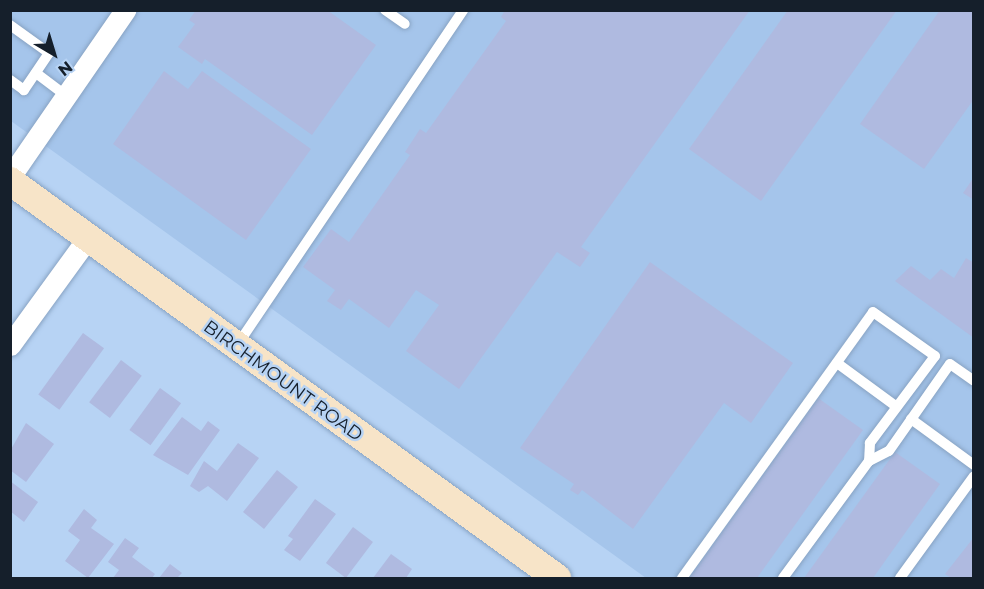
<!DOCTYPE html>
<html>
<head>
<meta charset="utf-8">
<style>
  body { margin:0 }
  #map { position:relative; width:984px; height:589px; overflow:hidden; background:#b7d3f4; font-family:Montserrat,sans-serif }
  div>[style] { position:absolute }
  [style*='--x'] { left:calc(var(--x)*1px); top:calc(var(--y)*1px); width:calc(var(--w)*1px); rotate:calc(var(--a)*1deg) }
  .built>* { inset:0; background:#a5c5eb }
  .building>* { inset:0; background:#afbae0; transform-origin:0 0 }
  .roads { filter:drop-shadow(0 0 2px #88a3c3) drop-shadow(0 0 2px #88a3c3) }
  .service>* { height:10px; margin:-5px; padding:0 5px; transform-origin:5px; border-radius:5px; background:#fff }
  .minor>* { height:21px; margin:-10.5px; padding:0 10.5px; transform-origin:10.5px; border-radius:10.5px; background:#fff }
  .secondary>* { height:28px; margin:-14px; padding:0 14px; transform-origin:14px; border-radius:14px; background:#f7e4c8 }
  span { translate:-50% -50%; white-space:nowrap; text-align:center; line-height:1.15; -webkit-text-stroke:5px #b7d3f4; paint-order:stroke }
  .street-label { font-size:18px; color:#151f2b }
  .frame { position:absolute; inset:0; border:12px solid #151f2b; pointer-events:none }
  .north { position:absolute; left:24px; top:24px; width:60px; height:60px; -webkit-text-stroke:4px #b7d3f4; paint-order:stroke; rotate:142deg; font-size:16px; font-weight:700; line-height:24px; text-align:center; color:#151f2b }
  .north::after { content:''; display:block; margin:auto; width:21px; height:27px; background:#151f2b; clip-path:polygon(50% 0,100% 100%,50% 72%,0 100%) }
</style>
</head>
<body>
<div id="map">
  <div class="built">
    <i style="clip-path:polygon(11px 11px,973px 11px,973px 578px,646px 578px,11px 121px)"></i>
  </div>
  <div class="building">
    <i style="clip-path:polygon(196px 10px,327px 10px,376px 45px,312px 135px,205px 59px,202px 64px,178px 47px,195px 24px,189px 20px)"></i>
    <i style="clip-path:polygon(505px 10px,750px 10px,581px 247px,590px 253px,580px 267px,557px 252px,459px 389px,406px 351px,439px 305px,416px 290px,389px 328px,349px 299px,341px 310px,327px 301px,335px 290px,303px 267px,331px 229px,349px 242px,410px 155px,405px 152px,420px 129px,426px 133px,506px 21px,501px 17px)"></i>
    <i style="clip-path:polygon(788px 10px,897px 10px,761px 201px,689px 149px)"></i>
    <i style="clip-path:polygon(940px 10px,974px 10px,974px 99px,924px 169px,860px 124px)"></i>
    <i style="clip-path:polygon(164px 71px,188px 89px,202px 71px,311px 149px,246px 240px,113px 144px)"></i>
    <i style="clip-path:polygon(974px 177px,974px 200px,963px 193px)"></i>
    <i style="clip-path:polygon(966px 258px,974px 263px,974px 338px,895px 281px,911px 266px,930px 280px,941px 269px,954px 278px)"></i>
    <i style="clip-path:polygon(650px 262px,793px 363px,751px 423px,724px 403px,633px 529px,582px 490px,578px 495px,570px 490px,574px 484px,520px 448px)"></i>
    <i style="left:83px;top:333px;width:26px;height:76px;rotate:36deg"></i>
    <i style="left:121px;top:360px;width:26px;height:53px;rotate:37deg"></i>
    <i style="left:160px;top:388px;width:26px;height:52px;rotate:36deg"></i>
    <i style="clip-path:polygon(818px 398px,863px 430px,757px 578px,689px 578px)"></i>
    <i style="clip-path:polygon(182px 417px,201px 431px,208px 421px,220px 430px,188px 475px,153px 455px)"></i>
    <i style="clip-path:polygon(26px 423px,54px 444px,26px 482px,10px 470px,10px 451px)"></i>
    <i style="clip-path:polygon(238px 443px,259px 458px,227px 501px,208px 486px,199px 492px,190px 486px,204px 461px,217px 471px)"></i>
    <i style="clip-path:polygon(895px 452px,940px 484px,873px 578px,804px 578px)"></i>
    <i style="left:277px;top:470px;width:27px;height:54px;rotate:39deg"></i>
    <i style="clip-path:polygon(10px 481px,38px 502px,24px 522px,10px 511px)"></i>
    <i style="clip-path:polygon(315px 499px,336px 514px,300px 561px,284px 550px,293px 539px,288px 536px)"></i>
    <i style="clip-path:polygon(84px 509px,97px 520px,91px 528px,114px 544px,88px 578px,65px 561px,80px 540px,68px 531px)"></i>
    <i style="left:353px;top:527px;width:25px;height:45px;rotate:37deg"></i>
    <i style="clip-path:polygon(974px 537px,974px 578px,951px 578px,945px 574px)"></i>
    <i style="clip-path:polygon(125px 538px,139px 548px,132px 557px,155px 574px,152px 578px,113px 578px,119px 570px,108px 562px)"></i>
    <i style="clip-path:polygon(391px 554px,412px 569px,406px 578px,373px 578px)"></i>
    <i style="clip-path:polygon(170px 564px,182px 573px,177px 578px,159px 578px)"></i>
  </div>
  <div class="roads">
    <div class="service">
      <i style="--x:385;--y:10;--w:24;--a:35"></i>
      <i style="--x:10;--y:25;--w:48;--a:35.7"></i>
      <i style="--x:49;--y:53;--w:45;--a:124"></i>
      <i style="--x:24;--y:90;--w:17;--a:-144"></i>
      <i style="--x:36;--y:73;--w:39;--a:37"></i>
      <i style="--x:238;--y:344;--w:403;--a:-56"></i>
      <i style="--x:837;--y:363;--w:74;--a:36.3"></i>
      <i style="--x:911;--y:419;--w:78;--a:36.1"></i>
      <i style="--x:682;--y:578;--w:327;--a:-54.3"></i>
      <i style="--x:873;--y:312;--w:76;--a:35.4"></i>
      <i style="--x:935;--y:356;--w:109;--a:126.8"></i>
      <i style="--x:870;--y:443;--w:18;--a:93"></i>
      <i style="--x:783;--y:578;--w:145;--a:-53.7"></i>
      <i style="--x:869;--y:461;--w:22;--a:-27"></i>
      <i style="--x:889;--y:451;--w:106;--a:-55"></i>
      <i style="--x:950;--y:364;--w:29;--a:35"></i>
      <i style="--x:900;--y:578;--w:126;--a:-54"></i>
    </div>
    <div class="minor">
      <i style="--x:10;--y:177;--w:203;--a:-55.4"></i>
      <i style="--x:10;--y:345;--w:131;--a:-54"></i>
    </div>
    <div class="secondary">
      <i style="--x:10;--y:181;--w:676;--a:35.97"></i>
    </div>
  </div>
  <div class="street-label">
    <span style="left:283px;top:381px;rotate:36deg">BIRCHMOUNT ROAD</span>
  </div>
  <div class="frame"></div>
  <div class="north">N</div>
</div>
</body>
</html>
